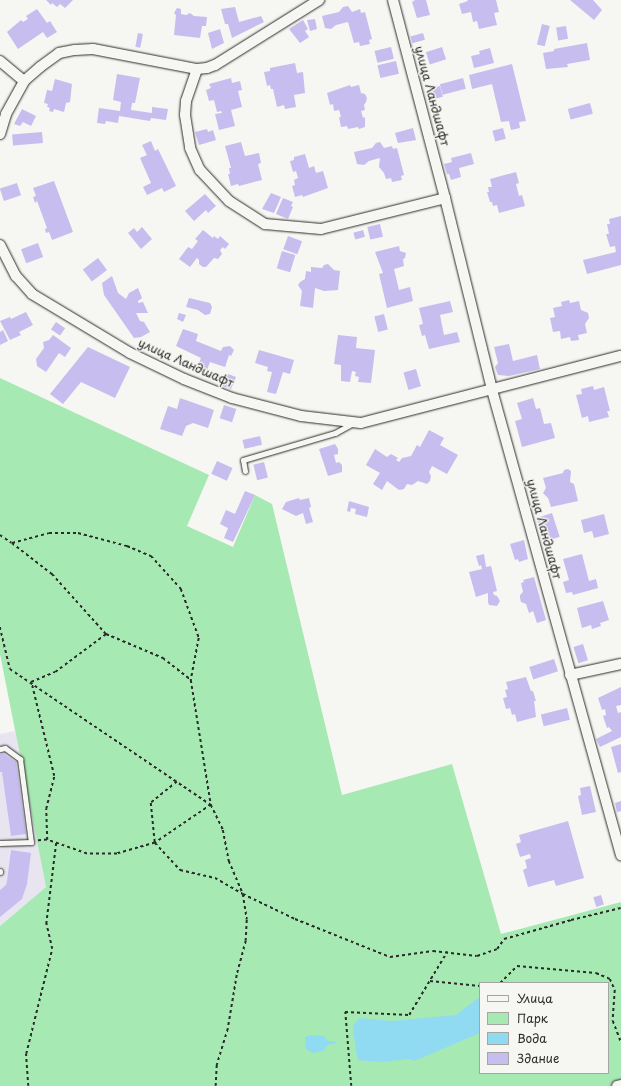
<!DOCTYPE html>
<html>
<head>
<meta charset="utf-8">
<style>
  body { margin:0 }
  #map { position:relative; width:621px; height:1086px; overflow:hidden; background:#f6f6f2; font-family:"Playpen Sans",sans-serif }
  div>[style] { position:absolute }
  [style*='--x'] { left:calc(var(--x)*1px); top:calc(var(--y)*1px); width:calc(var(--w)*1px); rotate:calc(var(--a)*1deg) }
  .built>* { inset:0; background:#e8e5f1 }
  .green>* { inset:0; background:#a7e9b3 }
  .water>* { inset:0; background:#90dbf1 }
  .building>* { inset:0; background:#c8bdef; transform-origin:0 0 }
  .path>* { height:1.5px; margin-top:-0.75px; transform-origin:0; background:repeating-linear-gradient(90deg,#2b2b2b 0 3px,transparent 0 6px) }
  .roads { filter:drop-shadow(0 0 1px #2b2b2b) drop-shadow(0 0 1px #2b2b2b) }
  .service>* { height:5px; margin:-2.5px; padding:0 2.5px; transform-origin:2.5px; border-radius:2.5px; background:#f6f6f2 }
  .minor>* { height:10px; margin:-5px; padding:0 5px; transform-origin:5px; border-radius:5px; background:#f6f6f2 }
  span { translate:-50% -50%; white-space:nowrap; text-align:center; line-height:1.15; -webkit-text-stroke:3px #f6f6f2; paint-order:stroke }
  .street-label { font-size:12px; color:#2b2b2b }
  .legend { position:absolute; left:479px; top:982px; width:130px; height:92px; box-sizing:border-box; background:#f6f6f2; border:1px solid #a5a5a2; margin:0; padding:5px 7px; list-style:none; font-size:12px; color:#2b2b2b }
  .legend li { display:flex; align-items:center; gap:8px; height:20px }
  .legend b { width:20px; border:1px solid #a5a5a2 }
</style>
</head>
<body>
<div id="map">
  <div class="built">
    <i style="clip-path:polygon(15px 731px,46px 887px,0 926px,0 734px)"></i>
  </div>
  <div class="green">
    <i style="clip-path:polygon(evenodd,0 378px,209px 475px,187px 526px,233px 547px,255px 495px,272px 504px,342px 795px,452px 764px,501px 934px,621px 902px,621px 1086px,0 1086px,0 926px,46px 887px,0 654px,0 378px,480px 983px,608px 983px,608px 1073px,480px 1073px,480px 983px)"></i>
  </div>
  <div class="water">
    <i style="clip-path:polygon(478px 998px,480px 999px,480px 1033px,414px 1061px,411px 1059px,378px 1062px,358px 1060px,357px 1057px,353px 1029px,354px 1024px,360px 1018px,392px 1021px,456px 1015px)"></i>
    <i style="clip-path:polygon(310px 1035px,324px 1036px,328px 1041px,338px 1042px,328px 1045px,323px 1051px,312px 1053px,306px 1049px,305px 1040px,305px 1037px)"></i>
  </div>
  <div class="building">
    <i style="clip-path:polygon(46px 0,73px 0,65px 8px,60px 4px,57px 7px,52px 3px,51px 5px)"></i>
    <i style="clip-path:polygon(415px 0,426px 0,430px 15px,417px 18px,412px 2px)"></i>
    <i style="clip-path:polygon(467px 0,496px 0,499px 12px,494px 13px,497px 25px,479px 29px,477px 21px,473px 22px,471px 12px,462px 14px,459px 4px,468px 1px)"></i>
    <i style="clip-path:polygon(570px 0,593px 0,602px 10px,594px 20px)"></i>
    <i style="clip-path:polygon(348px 6px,352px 12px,360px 9px,361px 13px,365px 12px,372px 39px,369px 40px,370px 44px,360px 46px,359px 42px,354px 43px,348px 22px,336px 25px,331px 29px,325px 28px,322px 16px,339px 12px,343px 7px)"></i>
    <i style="clip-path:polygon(235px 7px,239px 22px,261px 16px,264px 22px,232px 38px,228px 24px,225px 24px,221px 9px)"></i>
    <i style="clip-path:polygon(177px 8px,181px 9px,181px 14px,186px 15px,190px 13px,194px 16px,207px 17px,206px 26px,202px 26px,200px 38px,174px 35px,176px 15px,174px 13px)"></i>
    <i style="clip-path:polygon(37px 9px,47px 23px,50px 21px,57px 32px,47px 38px,43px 32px,18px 49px,7px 32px,21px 20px,23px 22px,28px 19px,26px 16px)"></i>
    <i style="clip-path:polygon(315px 19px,317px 29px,310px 31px,307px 20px)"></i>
    <i style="clip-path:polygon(303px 20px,308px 29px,305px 31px,309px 37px,300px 43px,289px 29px)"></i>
    <i style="left:542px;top:24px;width:8px;height:21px;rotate:14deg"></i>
    <i style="left:566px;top:26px;width:13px;height:10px;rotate:81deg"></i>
    <i style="clip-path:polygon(220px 29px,224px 43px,212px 49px,208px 33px)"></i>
    <i style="left:138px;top:33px;width:5px;height:14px;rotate:11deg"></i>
    <i style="left:423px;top:33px;width:7px;height:13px;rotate:74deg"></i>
    <i style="clip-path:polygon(587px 43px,590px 60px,567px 64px,568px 67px,546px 69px,543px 53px,554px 51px,554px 49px)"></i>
    <i style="left:391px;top:47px;width:12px;height:17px;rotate:76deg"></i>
    <i style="left:442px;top:47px;width:13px;height:17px;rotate:72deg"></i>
    <i style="clip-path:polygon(490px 48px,494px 63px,474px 68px,471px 56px,480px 54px,479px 51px)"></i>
    <i style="left:396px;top:61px;width:13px;height:19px;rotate:77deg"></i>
    <i style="clip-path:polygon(295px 63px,297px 73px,303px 72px,305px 93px,294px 95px,296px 107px,285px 109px,284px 105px,277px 107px,273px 89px,271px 89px,270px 85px,267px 86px,264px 72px,270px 71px,270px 68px)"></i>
    <i style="clip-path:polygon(512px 64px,526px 121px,519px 122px,520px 128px,511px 130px,509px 121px,501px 122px,492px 84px,472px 89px,469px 75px)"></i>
    <i style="clip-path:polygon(117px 74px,140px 78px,135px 103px,132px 103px,131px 110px,152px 113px,152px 107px,168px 109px,166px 120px,151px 118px,150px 121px,119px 116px,118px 123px,106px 121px,105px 124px,97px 123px,99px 108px,120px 111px,121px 102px,113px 100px)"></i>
    <i style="clip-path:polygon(231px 78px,232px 83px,240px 81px,242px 90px,238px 91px,242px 107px,231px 110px,235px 126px,219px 130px,215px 114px,222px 113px,221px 111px,217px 112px,214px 100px,209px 101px,206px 90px,211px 88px,209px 84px)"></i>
    <i style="left:463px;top:78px;width:11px;height:24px;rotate:75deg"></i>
    <i style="clip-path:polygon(55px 79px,72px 84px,70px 102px,66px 103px,64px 112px,54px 109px,53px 112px,49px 111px,50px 108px,47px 107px,48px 104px,44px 103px,47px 90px,52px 91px)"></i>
    <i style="clip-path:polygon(350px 85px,351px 87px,359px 85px,361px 93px,365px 94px,367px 98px,366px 102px,364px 105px,365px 110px,361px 111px,363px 118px,365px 117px,365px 127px,359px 129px,358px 127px,348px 129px,347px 126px,341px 127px,339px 117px,341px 117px,339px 110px,334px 111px,333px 104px,330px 105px,327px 93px)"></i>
    <i style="left:440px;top:86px;width:11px;height:11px;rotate:75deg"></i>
    <i style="left:590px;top:103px;width:11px;height:23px;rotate:75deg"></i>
    <i style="clip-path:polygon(22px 109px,36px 116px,31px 126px,23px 122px,20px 126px,14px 124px)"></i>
    <i style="clip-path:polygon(413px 128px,416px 140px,398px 143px,395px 133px)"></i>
    <i style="left:503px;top:128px;width:11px;height:11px;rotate:75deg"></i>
    <i style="clip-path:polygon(207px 129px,208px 132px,213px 130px,216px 140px,199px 145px,195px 132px)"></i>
    <i style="left:42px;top:132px;width:11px;height:30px;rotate:85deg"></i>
    <i style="clip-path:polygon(151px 141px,155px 151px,158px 149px,176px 186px,164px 192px,162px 188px,147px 195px,143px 187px,151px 183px,140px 158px,147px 155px,142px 145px)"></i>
    <i style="clip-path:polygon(241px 142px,245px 156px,259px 153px,261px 163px,258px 164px,262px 180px,239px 186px,238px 184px,231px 186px,228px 174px,230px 174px,229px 168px,231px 168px,225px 146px)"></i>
    <i style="clip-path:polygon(380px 142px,384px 148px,392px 146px,393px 149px,397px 148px,404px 175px,401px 176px,402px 180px,392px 182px,391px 178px,386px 179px,384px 173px,379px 167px,380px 158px,369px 161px,364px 165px,357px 164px,354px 152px,372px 148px,376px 143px)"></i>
    <i style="clip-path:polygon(471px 153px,474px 164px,459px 168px,461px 177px,451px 180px,449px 174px,447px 174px,444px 164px,452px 162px,451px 158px)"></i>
    <i style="clip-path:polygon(305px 154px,309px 168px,314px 166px,316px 173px,323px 171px,328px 188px,303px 197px,302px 195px,295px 197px,292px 186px,295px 185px,294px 180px,298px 178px,296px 171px,293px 172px,290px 161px,294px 160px,294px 157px)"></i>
    <i style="clip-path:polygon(516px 172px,519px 183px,516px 184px,519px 196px,522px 195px,525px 206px,499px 213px,497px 205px,493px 206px,492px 202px,490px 202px,487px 192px,489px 192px,488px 187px,492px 187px,490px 179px)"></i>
    <i style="clip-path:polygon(54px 181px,73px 232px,52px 240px,49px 232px,46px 233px,45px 229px,47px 228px,37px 201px,35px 203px,33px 197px,36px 196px,33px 188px)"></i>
    <i style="left:17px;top:183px;width:13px;height:18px;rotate:72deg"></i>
    <i style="clip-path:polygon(271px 193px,281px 197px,274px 213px,262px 209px)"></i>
    <i style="clip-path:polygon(205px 194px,216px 206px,208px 213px,206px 210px,194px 221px,185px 211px)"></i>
    <i style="clip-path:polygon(283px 198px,293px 202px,291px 206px,293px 207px,288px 219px,276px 214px)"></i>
    <i style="clip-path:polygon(621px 216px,621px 265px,587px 274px,583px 260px,616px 252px,615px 246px,610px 247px,606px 234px,609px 234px,607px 224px,610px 224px,609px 219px)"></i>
    <i style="left:380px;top:224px;width:13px;height:13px;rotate:77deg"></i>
    <i style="clip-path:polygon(142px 227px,152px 239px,141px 249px,128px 233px,134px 228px,137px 232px)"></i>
    <i style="clip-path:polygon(203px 230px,213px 238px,214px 236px,218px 239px,220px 236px,229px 244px,225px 249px,223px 247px,220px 250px,222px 254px,218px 259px,214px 258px,206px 267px,203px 267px,199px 264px,199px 260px,197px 258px,190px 267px,179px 259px,188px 247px,192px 249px,198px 241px,195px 239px)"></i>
    <i style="left:363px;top:230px;width:7px;height:10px;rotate:74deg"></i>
    <i style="left:288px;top:236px;width:15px;height:14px;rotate:20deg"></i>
    <i style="left:38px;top:243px;width:15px;height:18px;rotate:70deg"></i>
    <i style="clip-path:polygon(399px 246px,400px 251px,406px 253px,405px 258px,403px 259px,404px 266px,394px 269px,399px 290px,410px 287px,413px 301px,387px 308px,379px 274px,383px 273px,375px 252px)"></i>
    <i style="left:282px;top:251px;width:14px;height:18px;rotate:17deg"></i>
    <i style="left:98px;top:258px;width:15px;height:19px;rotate:53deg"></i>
    <i style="clip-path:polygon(328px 264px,334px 270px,340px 271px,338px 290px,324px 291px,315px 288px,313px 308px,300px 306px,302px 291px,298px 285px,300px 282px,305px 279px,306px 271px,311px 272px,311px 267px,322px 268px,324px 265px)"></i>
    <i style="clip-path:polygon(112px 276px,118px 293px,126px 299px,129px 293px,138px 288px,142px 298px,138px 301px,138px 303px,143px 302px,148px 313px,136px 313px,140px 321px,144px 322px,150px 332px,141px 337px,134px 338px,104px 295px,102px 283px)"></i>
    <i style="clip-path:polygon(189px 298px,210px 303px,212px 307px,210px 314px,205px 315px,198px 310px,186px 307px)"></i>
    <i style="clip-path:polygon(569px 300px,570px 303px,579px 301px,581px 310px,588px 313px,589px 318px,585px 324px,587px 333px,578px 335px,579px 340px,571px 341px,570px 337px,561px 339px,560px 331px,553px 332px,550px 318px,555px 317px,553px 308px,562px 306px,561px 302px)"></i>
    <i style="clip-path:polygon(450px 301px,453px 312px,440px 315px,444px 335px,457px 332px,460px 342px,429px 349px,425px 335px,422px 336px,419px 325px,423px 324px,419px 308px)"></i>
    <i style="clip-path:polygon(26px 312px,33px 325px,19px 332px,21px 335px,10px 340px,0 321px,10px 317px,11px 319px)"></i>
    <i style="clip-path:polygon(179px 313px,186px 315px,183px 322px,177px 319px)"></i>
    <i style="left:384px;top:314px;width:16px;height:10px;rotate:76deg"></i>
    <i style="left:56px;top:322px;width:11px;height:9px;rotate:34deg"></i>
    <i style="clip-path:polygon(183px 329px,198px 334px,196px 341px,221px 351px,223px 347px,230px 346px,234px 350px,231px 356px,229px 355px,225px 367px,210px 362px,207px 370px,198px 366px,201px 358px,176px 346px)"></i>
    <i style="clip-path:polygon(3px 330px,8px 341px,0 345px,0 332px)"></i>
    <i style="clip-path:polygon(53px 335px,71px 348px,65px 357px,59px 353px,46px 372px,37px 366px,36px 359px,44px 348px,43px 342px,49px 340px)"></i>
    <i style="clip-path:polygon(338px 335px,357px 337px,356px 348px,375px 350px,371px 383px,358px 382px,359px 377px,355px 376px,356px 372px,352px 371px,350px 382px,341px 381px,341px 365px,334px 364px)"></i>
    <i style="clip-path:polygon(509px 344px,513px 361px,537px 355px,540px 369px,509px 376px,498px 375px,495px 367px,498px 363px,494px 347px)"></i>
    <i style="clip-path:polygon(88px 347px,130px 367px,115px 398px,81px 382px,63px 404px,50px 394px)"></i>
    <i style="clip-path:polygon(259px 350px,294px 360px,290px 374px,283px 372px,276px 394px,267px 392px,272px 372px,267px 371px,268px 367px,255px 363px)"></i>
    <i style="left:416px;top:369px;width:18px;height:13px;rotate:74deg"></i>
    <i style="clip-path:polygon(228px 374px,236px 377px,231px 389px,220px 385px,223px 377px,226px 378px)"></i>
    <i style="clip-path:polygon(593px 386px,594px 390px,604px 387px,610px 411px,607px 411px,609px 417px,589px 422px,588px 416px,582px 418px,576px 395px,582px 394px,581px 389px)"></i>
    <i style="clip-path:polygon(180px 398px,214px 410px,208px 428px,193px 423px,186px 426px,182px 436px,160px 429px,168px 406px,177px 409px)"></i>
    <i style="clip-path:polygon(533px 398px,536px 409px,540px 408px,544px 424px,551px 423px,555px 438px,522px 447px,515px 421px,522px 419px,517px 403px)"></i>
    <i style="left:224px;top:405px;width:13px;height:14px;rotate:18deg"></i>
    <i style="clip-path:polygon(429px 430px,444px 438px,440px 445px,458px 455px,447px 474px,432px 466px,429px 472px,431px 476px,430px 481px,427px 484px,418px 481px,412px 485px,407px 484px,404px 489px,399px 490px,387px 481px,382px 490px,373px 484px,380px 473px,366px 465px,375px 449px,387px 457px,391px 454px,398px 458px,396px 460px,399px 462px,402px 458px,411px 456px,417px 445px,420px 447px)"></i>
    <i style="left:260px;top:436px;width:9px;height:18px;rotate:77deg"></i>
    <i style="clip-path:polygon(335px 444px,338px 449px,338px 454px,334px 455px,336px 463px,339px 462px,342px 465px,342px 472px,328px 476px,319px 449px)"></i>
    <i style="left:217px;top:461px;width:17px;height:14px;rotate:24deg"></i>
    <i style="left:264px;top:462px;width:16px;height:11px;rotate:76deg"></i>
    <i style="clip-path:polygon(568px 469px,571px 471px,570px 482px,574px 484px,578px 501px,551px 507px,548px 498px,543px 493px,546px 488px,543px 478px,563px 473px,564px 470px)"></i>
    <i style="clip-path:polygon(245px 491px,255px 495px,233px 542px,224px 538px,228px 528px,220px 524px,226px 510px,235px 514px)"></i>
    <i style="clip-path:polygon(299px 498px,300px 500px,309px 498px,311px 507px,309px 508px,313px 522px,306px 524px,303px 513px,296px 516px,282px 509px,286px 502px)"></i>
    <i style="clip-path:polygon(349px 501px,369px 507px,367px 517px,355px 514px,356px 509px,351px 508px,350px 512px,347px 511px)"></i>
    <i style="left:552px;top:513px;width:25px;height:16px;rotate:72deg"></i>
    <i style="clip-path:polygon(604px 514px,609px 534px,594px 538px,592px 531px,584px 533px,581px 520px)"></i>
    <i style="clip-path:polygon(524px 540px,528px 559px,519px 562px,518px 559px,515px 560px,510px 544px)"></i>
    <i style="clip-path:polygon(484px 554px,486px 567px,491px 566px,497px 591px,493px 592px,494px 595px,497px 596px,500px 601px,497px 606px,489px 605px,488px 602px,488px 593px,476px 597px,469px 572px,482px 569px,481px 565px,479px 566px,476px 556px)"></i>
    <i style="clip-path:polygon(582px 554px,589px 581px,596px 579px,598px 588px,573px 595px,572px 592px,566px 593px,563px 582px,569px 580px,563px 559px)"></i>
    <i style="clip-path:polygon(534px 577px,546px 620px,537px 623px,533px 611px,529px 613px,526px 604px,521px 602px,520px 598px,520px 595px,523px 592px,521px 583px,524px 582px,523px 580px)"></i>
    <i style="clip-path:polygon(603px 601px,609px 620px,600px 623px,601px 626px,592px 629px,591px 625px,582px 628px,577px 608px)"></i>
    <i style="left:583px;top:644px;width:17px;height:10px;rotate:73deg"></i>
    <i style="left:554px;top:659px;width:13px;height:26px;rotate:72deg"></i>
    <i style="clip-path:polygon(526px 677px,531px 691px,533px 691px,536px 701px,534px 701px,536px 717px,517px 722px,515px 714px,512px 715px,510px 708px,506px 709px,503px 698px,507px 697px,505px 690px,508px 689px,506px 682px)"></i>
    <i style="clip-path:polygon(621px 687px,621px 705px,616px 706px,618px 713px,621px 712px,621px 737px,600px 747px,596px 739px,612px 731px,609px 727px,607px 728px,603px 716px,606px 715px,605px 709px,602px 710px,598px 698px)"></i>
    <i style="left:567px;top:708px;width:12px;height:27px;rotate:76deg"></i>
    <i style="clip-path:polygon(621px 744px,621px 772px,618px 773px,611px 747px)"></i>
    <i style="clip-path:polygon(0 754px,4px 754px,16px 762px,26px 834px,11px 836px,2px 772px,0 772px)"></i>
    <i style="clip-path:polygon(590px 786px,596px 812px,582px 815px,578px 796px,581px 795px,580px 788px)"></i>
    <i style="clip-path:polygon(621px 801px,621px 811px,617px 812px,615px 803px)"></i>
    <i style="clip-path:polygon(568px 821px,584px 878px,556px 886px,554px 880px,528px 887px,523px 870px,527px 868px,525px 860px,531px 858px,530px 854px,520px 857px,516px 844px,521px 842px,519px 835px)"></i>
    <i style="clip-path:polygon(11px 850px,31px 853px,27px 884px,22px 899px,0 917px,0 890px,6px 885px,7px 881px)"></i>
    <i style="left:601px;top:895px;width:10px;height:8px;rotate:73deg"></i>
  </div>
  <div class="path">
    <i style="--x:0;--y:535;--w:14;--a:34"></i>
    <i style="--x:12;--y:543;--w:38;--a:-15"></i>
    <i style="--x:49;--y:533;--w:29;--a:0"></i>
    <i style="--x:78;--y:533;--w:51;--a:14.9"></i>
    <i style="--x:127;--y:546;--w:26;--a:23"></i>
    <i style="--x:151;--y:556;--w:45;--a:47.7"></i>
    <i style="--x:181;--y:589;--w:52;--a:69.8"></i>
    <i style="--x:199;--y:638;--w:43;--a:100.8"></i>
    <i style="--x:191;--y:680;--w:127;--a:80.9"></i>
    <i style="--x:211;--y:805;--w:28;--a:64"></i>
    <i style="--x:223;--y:830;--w:32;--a:79"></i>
    <i style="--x:229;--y:861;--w:36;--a:67"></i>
    <i style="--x:243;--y:894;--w:58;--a:25.7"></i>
    <i style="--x:295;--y:919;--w:102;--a:21.8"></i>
    <i style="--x:390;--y:957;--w:43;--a:-7.9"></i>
    <i style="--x:433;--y:951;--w:44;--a:6.5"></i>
    <i style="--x:477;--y:956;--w:21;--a:-19"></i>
    <i style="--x:497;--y:949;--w:12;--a:-55"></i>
    <i style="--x:504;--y:939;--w:70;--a:-15.8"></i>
    <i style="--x:571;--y:920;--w:51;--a:-13.5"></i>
    <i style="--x:12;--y:543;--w:51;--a:37.8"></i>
    <i style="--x:52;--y:574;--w:81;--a:48"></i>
    <i style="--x:106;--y:634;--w:62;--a:22.8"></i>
    <i style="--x:163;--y:658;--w:36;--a:38"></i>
    <i style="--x:0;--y:627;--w:43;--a:76.6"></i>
    <i style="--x:10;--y:669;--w:243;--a:34.1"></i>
    <i style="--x:211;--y:805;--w:68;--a:145.8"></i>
    <i style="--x:155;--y:843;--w:40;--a:164"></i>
    <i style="--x:117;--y:854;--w:30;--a:180"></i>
    <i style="--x:87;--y:854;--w:42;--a:-160.7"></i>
    <i style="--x:47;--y:840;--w:11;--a:175"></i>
    <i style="--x:177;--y:782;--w:33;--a:141"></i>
    <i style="--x:151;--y:803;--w:40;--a:84.3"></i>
    <i style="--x:155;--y:843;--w:37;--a:47"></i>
    <i style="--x:180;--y:870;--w:36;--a:13"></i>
    <i style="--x:215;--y:878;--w:32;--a:30"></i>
    <i style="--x:243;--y:894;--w:26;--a:81"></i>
    <i style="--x:247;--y:920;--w:21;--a:93"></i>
    <i style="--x:246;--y:941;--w:35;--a:105"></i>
    <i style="--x:237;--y:975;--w:55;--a:99.5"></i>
    <i style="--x:228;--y:1029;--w:38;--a:107"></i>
    <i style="--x:217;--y:1065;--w:21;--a:93"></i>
    <i style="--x:47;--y:840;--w:31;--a:-92"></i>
    <i style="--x:46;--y:809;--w:34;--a:-76"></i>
    <i style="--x:54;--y:776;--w:97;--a:-103.7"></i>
    <i style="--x:31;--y:682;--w:26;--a:-23"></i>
    <i style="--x:55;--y:672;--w:64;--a:-36.7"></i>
    <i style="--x:430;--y:981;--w:50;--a:5.7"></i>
    <i style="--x:500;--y:983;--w:24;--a:-45"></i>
    <i style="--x:517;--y:966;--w:79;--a:5.1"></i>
    <i style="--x:596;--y:973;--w:15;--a:23"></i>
    <i style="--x:610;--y:979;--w:12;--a:66"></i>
    <i style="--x:615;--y:990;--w:31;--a:94"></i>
    <i style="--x:613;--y:1021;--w:22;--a:69"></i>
    <i style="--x:28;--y:1086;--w:32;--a:-94"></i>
    <i style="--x:26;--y:1054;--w:108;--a:-76.1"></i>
    <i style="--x:52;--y:949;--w:26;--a:-103"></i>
    <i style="--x:46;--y:924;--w:82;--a:-83"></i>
    <i style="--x:351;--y:1086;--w:74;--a:-94.6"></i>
    <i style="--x:345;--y:1012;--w:64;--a:2.7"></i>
    <i style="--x:409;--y:1015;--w:74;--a:-58.9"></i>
  </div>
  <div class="roads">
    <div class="service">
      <i style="--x:245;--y:471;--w:11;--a:-100"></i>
      <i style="--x:243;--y:460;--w:96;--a:-16.4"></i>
      <i style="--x:335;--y:433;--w:18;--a:-29"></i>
      <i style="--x:0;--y:749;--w:5;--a:-11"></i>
      <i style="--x:5;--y:748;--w:19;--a:36"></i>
      <i style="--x:20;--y:759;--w:84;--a:82.5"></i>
      <i style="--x:31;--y:842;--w:31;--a:178"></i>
      <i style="--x:0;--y:871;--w:1;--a:90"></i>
    </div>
    <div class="minor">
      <i style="--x:393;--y:0;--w:205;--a:75.3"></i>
      <i style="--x:445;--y:198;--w:198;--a:76.2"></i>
      <i style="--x:492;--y:390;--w:483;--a:74.5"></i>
      <i style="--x:0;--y:61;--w:31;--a:40"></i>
      <i style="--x:197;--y:69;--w:34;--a:109"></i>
      <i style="--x:186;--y:101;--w:14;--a:94"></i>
      <i style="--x:185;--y:115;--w:33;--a:81"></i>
      <i style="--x:190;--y:148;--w:24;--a:66"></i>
      <i style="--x:200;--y:170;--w:42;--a:46.9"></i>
      <i style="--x:229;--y:201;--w:43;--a:32.6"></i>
      <i style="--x:265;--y:224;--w:56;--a:5.1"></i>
      <i style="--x:321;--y:229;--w:128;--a:-14"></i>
      <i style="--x:0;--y:134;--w:21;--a:-73"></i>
      <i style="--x:6;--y:114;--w:38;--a:-61"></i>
      <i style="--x:24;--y:81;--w:21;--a:-41"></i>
      <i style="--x:40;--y:67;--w:24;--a:-36"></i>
      <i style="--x:59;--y:53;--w:16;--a:-11"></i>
      <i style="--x:75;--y:50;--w:18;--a:-3"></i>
      <i style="--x:93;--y:49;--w:106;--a:10.9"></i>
      <i style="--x:197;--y:69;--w:10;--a:-6"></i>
      <i style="--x:207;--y:68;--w:9;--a:-21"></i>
      <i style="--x:215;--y:65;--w:123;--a:-32"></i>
      <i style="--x:0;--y:245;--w:35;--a:63"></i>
      <i style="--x:16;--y:276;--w:24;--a:48"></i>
      <i style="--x:32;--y:294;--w:114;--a:31"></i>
      <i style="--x:130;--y:353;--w:60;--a:25.7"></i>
      <i style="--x:184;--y:379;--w:52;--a:21.6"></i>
      <i style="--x:232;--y:398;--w:71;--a:14.6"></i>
      <i style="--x:301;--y:416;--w:60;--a:6.7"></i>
      <i style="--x:361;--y:423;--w:268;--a:-14.5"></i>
      <i style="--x:570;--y:675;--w:52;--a:-12.2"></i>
      <i style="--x:617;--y:1086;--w:4;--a:-14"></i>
    </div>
  </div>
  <div class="street-label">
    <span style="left:432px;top:96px;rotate:75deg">улица Ландшафт</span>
    <span style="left:186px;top:363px;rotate:24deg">улица Ландшафт</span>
    <span style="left:544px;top:529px;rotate:75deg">улица Ландшафт</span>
  </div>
  <ul class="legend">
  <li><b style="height:5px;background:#f6f6f2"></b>Улица</li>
  <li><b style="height:11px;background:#a7e9b3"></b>Парк</li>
  <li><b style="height:11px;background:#90dbf1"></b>Вода</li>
  <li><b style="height:11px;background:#c8bdef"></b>Здание</li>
  </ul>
</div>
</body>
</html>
